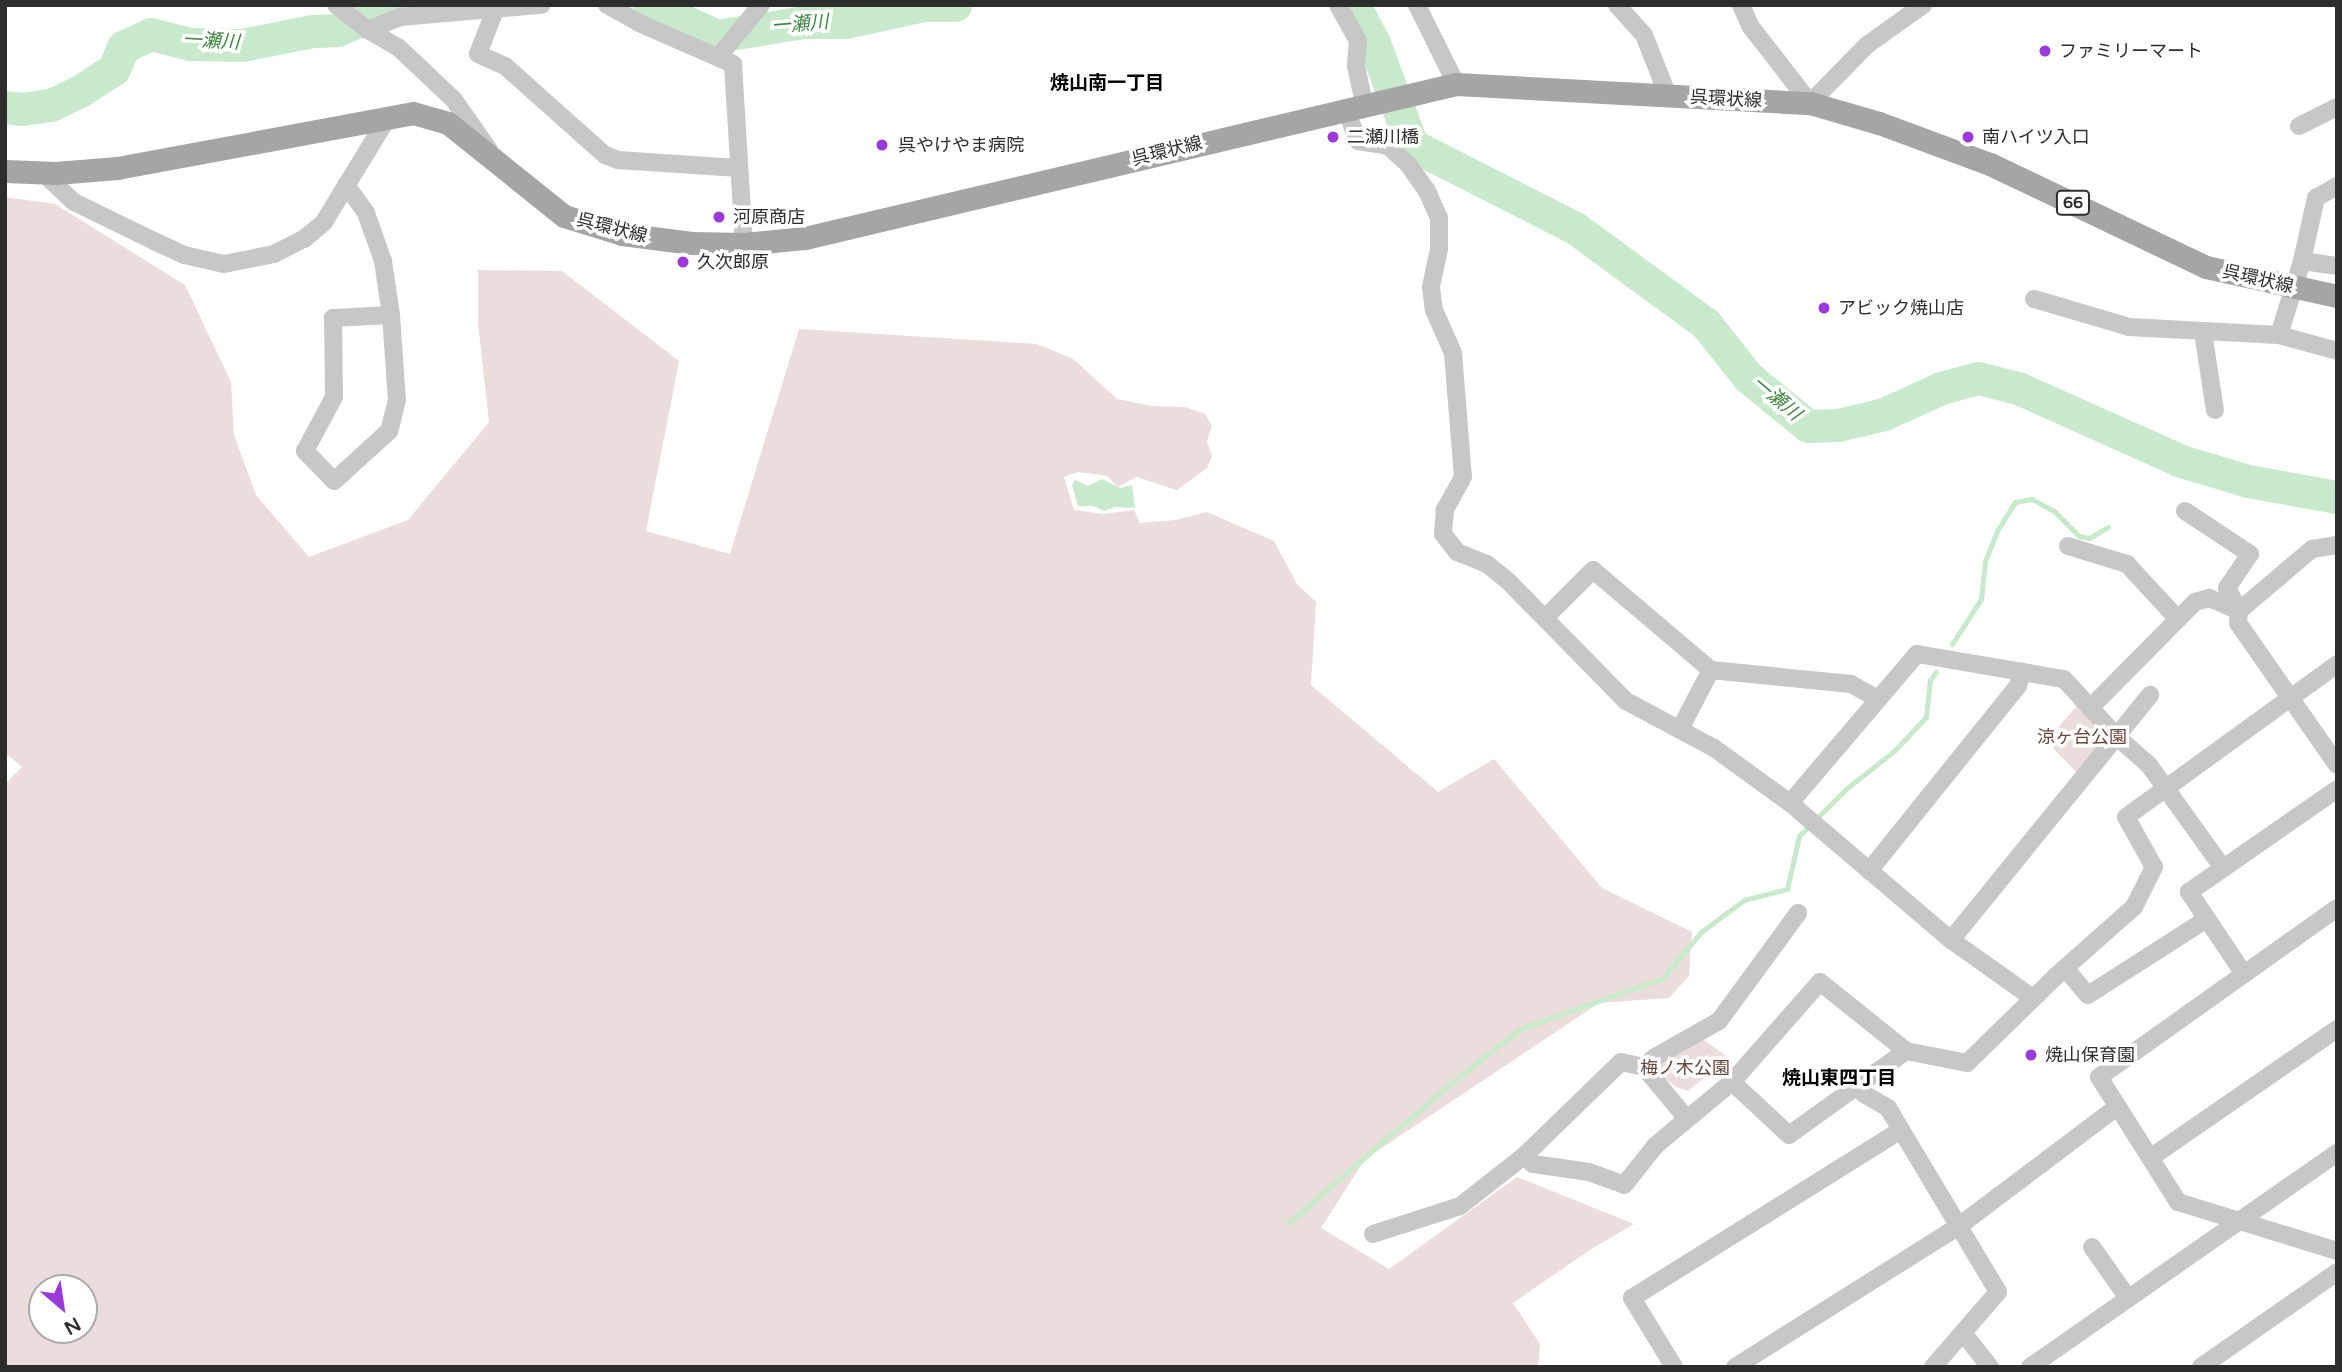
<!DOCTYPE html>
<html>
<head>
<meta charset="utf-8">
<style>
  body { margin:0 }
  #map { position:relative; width:2342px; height:1372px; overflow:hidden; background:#fff; font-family:"Varela Round","Noto Sans JP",sans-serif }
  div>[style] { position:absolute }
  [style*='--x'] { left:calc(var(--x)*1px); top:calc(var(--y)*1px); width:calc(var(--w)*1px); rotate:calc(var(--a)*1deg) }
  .green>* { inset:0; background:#eadddb }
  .water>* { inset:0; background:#c8e9cb }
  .stream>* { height:5px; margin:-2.5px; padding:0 2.5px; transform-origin:2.5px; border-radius:2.5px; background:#c8e9cb }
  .river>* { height:33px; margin:-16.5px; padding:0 16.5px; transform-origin:16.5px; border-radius:16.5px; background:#c8e9cb }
  .minor>* { height:18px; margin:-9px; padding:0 9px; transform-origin:9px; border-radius:9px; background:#c7c7c7 }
  .major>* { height:23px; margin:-11.5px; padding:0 11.5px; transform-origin:11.5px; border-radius:11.5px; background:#a5a5a5 }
  .dots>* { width:19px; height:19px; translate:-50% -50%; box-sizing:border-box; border:4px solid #fff; border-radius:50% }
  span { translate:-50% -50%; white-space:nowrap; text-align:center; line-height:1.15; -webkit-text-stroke:7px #fff; paint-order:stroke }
  .shield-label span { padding:2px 5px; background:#fff; border:2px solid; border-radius:5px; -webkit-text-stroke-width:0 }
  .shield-label { font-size:16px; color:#2d2d2d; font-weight:700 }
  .poi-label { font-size:18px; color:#2d2d2d }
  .left { translate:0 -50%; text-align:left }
  .street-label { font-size:18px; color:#2d2d2d }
  .park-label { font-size:18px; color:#66463d }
  .water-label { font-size:19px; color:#3e8442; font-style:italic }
  .neighbourhood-label { font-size:19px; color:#000; font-weight:700 }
  .frame { position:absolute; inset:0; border:7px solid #2d2d2d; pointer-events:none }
  .north { position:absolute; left:28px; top:1274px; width:70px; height:70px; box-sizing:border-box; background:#fff; border:2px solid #ababab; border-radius:50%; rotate:151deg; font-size:19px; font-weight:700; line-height:28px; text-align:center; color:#2d2d2d }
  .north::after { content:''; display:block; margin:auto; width:24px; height:32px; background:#9b39db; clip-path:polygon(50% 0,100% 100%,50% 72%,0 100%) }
</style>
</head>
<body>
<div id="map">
  <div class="green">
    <i style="clip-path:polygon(evenodd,5px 197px,55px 204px,185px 285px,231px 382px,234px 435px,256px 495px,309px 557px,408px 520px,489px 422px,478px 323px,478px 270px,562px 271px,679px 361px,646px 531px,730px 554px,799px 329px,1037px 344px,1073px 359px,1117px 399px,1152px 406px,1185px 407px,1205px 414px,1212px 426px,1207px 441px,1212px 456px,1207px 468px,1177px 490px,1136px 477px,1118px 487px,1107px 476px,1078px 472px,1064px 477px,1074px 510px,1102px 514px,1134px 510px,1140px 523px,1175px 520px,1207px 512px,1274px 541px,1297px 584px,1316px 602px,1311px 685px,1438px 792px,1494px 759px,1602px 888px,1692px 932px,1689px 976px,1669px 998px,1599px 1003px,1365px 1159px,1321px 1228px,1389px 1269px,1517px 1177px,1634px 1224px,1588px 1251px,1513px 1303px,1540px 1344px,1538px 1367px,5px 1367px,5px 784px,22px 767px,5px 753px,5px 197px,42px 1288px,84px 1288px,84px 1330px,42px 1330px,42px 1288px)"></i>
    <i style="clip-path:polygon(2083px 699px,2116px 736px,2082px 778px,2046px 741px)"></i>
    <i style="clip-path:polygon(1701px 1038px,1729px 1058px,1688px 1091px,1676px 1087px,1653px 1069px,1660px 1059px)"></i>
  </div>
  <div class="water">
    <i style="clip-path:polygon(1102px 479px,1120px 488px,1132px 485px,1135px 508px,1115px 507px,1104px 511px,1093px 506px,1078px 506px,1072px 485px,1075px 480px,1088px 486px)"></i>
  </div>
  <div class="stream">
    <i style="--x:1952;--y:644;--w:54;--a:-57.2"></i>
    <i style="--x:1981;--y:599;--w:38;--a:-84"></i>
    <i style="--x:1985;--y:561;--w:32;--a:-68"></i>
    <i style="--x:1997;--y:531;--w:34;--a:-58"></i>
    <i style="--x:2015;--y:502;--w:17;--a:-10"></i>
    <i style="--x:2032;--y:499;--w:25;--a:29"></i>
    <i style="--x:2054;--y:511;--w:35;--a:45"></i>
    <i style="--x:2079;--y:536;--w:10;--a:11"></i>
    <i style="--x:2089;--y:538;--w:22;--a:-30"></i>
    <i style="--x:1288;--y:1223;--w:221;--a:-40.6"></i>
    <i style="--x:1456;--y:1079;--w:81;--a:-38"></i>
    <i style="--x:1520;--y:1029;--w:152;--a:-19.6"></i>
    <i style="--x:1663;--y:978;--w:60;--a:-50.4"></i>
    <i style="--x:1701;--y:932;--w:54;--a:-36.7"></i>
    <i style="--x:1744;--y:900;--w:44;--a:-14.3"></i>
    <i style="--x:1787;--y:889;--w:54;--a:-77.2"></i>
    <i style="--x:1799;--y:836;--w:66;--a:-45"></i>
    <i style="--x:1846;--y:789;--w:61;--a:-38.4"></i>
    <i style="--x:1894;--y:751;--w:47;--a:-46.7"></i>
    <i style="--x:1926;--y:717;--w:37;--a:-84"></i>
    <i style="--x:1930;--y:680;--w:10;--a:-53"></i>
  </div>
  <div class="river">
    <i style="--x:649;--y:5;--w:75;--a:24.5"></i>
    <i style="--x:717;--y:36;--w:88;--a:-9.1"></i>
    <i style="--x:804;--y:22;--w:42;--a:0"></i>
    <i style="--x:846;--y:22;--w:80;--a:-12.3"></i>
    <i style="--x:924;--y:5;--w:31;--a:0"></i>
    <i style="--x:1354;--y:5;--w:43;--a:62.2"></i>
    <i style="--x:1374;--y:43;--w:109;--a:69.6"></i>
    <i style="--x:1412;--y:145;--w:183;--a:27"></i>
    <i style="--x:1575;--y:228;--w:162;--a:36.2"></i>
    <i style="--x:1706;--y:324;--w:68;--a:51.6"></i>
    <i style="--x:1748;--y:377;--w:77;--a:39.2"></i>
    <i style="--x:1808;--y:426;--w:30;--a:-2"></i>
    <i style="--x:1838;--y:425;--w:47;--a:-13.4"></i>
    <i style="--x:1884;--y:414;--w:63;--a:-24.5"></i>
    <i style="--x:1941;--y:388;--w:38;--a:-15"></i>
    <i style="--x:1978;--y:378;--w:41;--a:14"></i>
    <i style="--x:2018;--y:388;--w:179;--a:24.1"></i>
    <i style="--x:2181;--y:461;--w:70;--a:16.6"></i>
    <i style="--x:2248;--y:481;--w:90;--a:10.2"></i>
    <i style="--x:5;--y:107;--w:17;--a:7"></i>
    <i style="--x:22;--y:109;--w:29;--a:-8"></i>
    <i style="--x:51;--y:105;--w:32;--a:-26"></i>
    <i style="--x:80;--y:91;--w:40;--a:-32.9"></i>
    <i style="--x:114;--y:69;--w:24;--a:-68"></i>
    <i style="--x:123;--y:47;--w:31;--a:-25"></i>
    <i style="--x:151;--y:34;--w:40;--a:14.4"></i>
    <i style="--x:190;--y:44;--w:52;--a:1.1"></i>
    <i style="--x:242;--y:45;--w:72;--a:-11.2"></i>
    <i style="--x:313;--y:31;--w:24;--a:-2"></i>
    <i style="--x:337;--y:30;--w:64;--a:-23"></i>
  </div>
  <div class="minor">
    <i style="--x:336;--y:5;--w:41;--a:38"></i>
    <i style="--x:368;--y:30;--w:34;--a:30"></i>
    <i style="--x:398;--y:47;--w:77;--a:43.4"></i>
    <i style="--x:454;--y:100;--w:61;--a:55"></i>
    <i style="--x:607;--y:5;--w:37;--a:29"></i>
    <i style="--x:639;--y:23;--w:103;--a:23.6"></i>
    <i style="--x:733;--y:64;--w:180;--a:86.5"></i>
    <i style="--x:1338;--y:5;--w:41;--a:60.9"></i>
    <i style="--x:1358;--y:41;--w:25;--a:95"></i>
    <i style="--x:1356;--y:66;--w:39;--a:78"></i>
    <i style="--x:1417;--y:5;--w:88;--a:63.7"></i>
    <i style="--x:1617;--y:5;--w:40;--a:48"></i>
    <i style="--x:1644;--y:35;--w:66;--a:68.5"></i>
    <i style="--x:1741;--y:5;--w:24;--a:66"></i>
    <i style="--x:1751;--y:27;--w:96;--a:52.2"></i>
    <i style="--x:1810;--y:103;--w:81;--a:-45.5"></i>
    <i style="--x:1867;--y:45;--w:69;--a:-35.5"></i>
    <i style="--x:495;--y:10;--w:47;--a:111.1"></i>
    <i style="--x:478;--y:54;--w:30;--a:24"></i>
    <i style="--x:505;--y:66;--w:134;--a:41.7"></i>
    <i style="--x:605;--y:155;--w:14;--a:21"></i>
    <i style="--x:618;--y:160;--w:121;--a:3.8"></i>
    <i style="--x:368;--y:30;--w:35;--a:-22"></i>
    <i style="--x:400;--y:17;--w:142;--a:-4.9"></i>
    <i style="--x:718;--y:57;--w:67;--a:-50.4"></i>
    <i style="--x:1345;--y:108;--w:35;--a:68"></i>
    <i style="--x:1358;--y:141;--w:30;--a:9"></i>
    <i style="--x:1388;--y:146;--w:27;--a:42"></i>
    <i style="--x:1408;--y:164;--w:33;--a:55"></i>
    <i style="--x:1427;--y:191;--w:30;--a:66"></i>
    <i style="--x:1439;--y:218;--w:31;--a:90"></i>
    <i style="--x:1439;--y:249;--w:39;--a:102"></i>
    <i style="--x:1431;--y:287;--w:23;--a:83"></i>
    <i style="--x:1434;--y:310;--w:47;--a:66.2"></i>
    <i style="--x:1453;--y:353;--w:124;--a:85.4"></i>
    <i style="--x:1463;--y:477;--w:38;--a:119"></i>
    <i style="--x:1445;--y:510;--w:24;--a:95"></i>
    <i style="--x:1443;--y:534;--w:23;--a:52"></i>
    <i style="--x:1457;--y:552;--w:32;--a:22"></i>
    <i style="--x:1487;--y:564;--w:27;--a:39"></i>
    <i style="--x:1508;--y:581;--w:168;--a:45.5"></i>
    <i style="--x:1626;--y:701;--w:100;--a:28.1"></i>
    <i style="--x:1714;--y:748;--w:94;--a:35.9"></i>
    <i style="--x:1790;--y:803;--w:211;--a:40.4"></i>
    <i style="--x:1951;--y:940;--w:100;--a:35.3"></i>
    <i style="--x:2299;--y:126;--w:42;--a:-26.6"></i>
    <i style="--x:43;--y:173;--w:42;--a:43.1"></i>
    <i style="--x:74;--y:202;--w:89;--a:26"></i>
    <i style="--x:154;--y:241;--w:33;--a:25"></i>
    <i style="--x:184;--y:255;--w:41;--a:12.7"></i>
    <i style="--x:224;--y:264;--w:51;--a:-11.3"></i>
    <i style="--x:274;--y:254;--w:34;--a:-27"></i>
    <i style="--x:304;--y:239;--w:26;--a:-40"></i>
    <i style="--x:324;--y:222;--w:123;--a:-58.6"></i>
    <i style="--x:346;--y:185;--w:34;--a:54"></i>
    <i style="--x:366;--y:213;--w:51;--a:70.5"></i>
    <i style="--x:383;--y:261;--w:55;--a:81.6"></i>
    <i style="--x:391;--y:315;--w:85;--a:86"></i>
    <i style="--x:397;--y:400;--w:32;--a:104"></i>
    <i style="--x:389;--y:431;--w:74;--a:137.7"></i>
    <i style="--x:334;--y:481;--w:42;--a:-134"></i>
    <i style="--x:305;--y:451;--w:61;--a:-61.8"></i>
    <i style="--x:334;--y:397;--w:79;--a:-90.7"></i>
    <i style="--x:333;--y:318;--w:58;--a:-3"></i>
    <i style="--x:2302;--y:261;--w:35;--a:8"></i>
    <i style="--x:2034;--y:299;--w:99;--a:16.4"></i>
    <i style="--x:2129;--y:327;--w:150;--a:3.1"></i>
    <i style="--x:2279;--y:335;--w:60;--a:15.4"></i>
    <i style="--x:2203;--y:332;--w:79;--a:81.3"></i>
    <i style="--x:2279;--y:335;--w:77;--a:-72.7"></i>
    <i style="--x:2302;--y:261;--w:65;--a:-77.5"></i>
    <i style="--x:2316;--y:198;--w:24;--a:-30"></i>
    <i style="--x:2185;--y:511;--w:78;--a:33.5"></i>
    <i style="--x:2250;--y:554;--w:41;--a:124.1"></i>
    <i style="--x:2227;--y:588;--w:26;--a:62"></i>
    <i style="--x:2337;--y:545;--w:25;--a:171"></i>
    <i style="--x:2312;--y:549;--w:96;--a:139.7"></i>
    <i style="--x:2239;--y:611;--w:12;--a:95"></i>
    <i style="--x:2238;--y:623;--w:173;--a:55.1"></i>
    <i style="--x:2068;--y:546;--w:62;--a:17"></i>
    <i style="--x:2127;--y:564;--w:75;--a:47.2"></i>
    <i style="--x:1545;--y:618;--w:68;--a:-45"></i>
    <i style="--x:1593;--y:570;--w:155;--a:40.3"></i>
    <i style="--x:1711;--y:670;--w:141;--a:5.7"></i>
    <i style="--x:1851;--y:684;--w:31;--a:29"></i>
    <i style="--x:2090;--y:708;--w:149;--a:-45.3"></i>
    <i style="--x:2195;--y:602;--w:15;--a:-16"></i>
    <i style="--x:2209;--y:598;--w:33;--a:23"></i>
    <i style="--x:1680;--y:729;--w:67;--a:-62.3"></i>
    <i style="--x:1790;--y:803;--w:196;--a:-49.6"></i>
    <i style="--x:1917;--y:654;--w:149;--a:9.7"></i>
    <i style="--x:2064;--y:679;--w:77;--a:47.6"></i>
    <i style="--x:2116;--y:736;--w:44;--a:41.3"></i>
    <i style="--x:2149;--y:765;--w:127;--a:54.3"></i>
    <i style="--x:1869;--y:871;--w:238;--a:-51.2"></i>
    <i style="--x:2018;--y:686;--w:15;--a:-74"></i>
    <i style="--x:2337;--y:908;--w:292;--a:144.6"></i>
    <i style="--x:2099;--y:1077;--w:148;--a:57.7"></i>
    <i style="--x:2178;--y:1202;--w:166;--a:17.1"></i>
    <i style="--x:1951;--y:940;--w:316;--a:-50.9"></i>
    <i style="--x:2065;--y:968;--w:35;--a:50"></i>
    <i style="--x:2088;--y:995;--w:141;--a:-32.6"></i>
    <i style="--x:2244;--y:974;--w:99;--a:-123.9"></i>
    <i style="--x:2189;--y:892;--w:180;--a:-34.8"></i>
    <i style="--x:1644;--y:1067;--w:15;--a:-42"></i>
    <i style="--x:1655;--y:1057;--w:73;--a:-29.4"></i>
    <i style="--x:1719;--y:1021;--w:134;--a:-53.8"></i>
    <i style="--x:1732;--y:1082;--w:78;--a:42.9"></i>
    <i style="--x:1789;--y:1135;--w:144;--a:-35.7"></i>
    <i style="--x:1906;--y:1051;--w:62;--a:11.1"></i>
    <i style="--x:1967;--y:1063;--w:124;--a:-44.3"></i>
    <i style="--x:2056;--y:976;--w:104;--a:-41.5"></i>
    <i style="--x:2134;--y:907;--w:45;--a:-63.4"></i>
    <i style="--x:2154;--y:867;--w:57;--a:-119.2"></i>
    <i style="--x:2126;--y:817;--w:261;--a:-35.9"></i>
    <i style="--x:1859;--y:1086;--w:9;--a:58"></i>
    <i style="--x:1864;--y:1094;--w:28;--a:30"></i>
    <i style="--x:1888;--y:1108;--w:214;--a:59.1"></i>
    <i style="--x:1998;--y:1292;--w:99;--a:130.9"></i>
    <i style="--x:1524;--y:1156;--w:12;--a:42"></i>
    <i style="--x:1533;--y:1164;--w:57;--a:8.1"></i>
    <i style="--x:1589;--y:1172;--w:37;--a:20"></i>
    <i style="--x:1624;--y:1185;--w:51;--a:-51.3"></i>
    <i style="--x:1656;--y:1145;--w:99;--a:-39.7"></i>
    <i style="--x:1732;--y:1082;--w:133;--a:-48.7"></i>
    <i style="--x:1820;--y:982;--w:110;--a:38.7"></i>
    <i style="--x:2150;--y:1158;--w:227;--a:-34.6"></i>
    <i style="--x:1373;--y:1234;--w:91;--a:-17.8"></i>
    <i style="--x:1460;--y:1206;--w:81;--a:-38"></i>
    <i style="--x:1524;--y:1156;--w:135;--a:-44.1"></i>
    <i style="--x:1621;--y:1062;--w:24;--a:12"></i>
    <i style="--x:1644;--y:1067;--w:67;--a:50.4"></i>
    <i style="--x:2092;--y:1247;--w:62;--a:54.8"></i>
    <i style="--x:1964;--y:1334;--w:42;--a:51.8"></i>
    <i style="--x:1674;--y:1367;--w:81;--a:-121.3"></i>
    <i style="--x:1632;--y:1298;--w:317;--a:-32"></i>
    <i style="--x:1735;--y:1367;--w:265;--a:-32.2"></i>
    <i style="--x:1959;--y:1226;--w:198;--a:-37"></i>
    <i style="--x:2030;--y:1367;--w:374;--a:-34.9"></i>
    <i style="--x:2201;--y:1367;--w:166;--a:-34.9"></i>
  </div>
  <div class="major">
    <i style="--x:5;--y:171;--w:51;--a:2.2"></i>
    <i style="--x:56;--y:173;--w:61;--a:-4.7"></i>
    <i style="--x:117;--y:168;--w:301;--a:-10.5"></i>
    <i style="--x:413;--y:113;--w:36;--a:16"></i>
    <i style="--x:448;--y:123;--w:149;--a:38.7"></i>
    <i style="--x:564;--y:216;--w:61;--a:17.2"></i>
    <i style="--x:622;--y:234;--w:70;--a:7.4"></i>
    <i style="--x:691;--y:243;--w:53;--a:1.1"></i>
    <i style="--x:744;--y:244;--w:61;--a:-5.6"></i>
    <i style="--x:805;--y:238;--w:669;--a:-13.31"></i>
    <i style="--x:1456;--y:84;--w:355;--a:3.1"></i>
    <i style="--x:1810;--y:103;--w:72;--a:16.2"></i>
    <i style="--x:1879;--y:123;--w:118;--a:20.3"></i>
    <i style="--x:1990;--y:164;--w:239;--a:25.5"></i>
    <i style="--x:2206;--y:267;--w:134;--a:12.5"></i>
  </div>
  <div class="dots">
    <i style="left:2045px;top:51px;background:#9b39db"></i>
    <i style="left:1333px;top:137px;background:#9b39db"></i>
    <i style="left:1968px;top:137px;background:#9b39db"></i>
    <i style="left:882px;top:145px;background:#9b39db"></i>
    <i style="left:719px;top:217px;background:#9b39db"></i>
    <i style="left:683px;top:262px;background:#9b39db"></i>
    <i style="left:1824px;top:308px;background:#9b39db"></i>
    <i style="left:2031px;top:1055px;background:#9b39db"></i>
  </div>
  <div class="shield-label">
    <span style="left:2073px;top:203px">66</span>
  </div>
  <div class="poi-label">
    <span class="left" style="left:2059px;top:51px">ファミリーマート</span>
    <span class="left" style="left:1347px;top:137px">二瀬川橋</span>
    <span class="left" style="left:1982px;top:137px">南ハイツ入口</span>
    <span class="left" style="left:898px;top:145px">呉やけやま病院</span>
    <span class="left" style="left:733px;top:217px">河原商店</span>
    <span class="left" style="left:697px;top:262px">久次郎原</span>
    <span class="left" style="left:1838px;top:308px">アビック焼山店</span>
    <span class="left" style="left:2045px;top:1055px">焼山保育園</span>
  </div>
  <div class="street-label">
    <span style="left:1726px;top:99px;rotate:3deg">呉環状線</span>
    <span style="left:1167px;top:151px;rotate:-14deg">呉環状線</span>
    <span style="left:612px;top:228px;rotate:14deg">呉環状線</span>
    <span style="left:2258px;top:279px;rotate:13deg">呉環状線</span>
  </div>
  <div class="park-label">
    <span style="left:2082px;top:737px">涼ヶ台公園</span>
    <span style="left:1685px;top:1068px">梅ノ木公園</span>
  </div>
  <div class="water-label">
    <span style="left:800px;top:25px;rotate:-5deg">一瀬川</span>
    <span style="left:211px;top:42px;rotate:3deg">一瀬川</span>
    <span style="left:1776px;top:399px;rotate:40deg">一瀬川</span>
  </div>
  <div class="neighbourhood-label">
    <span style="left:1107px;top:84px">焼山南一丁目</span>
    <span style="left:1839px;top:1079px">焼山東四丁目</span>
  </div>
  <div class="frame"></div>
  <div class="north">N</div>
</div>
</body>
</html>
